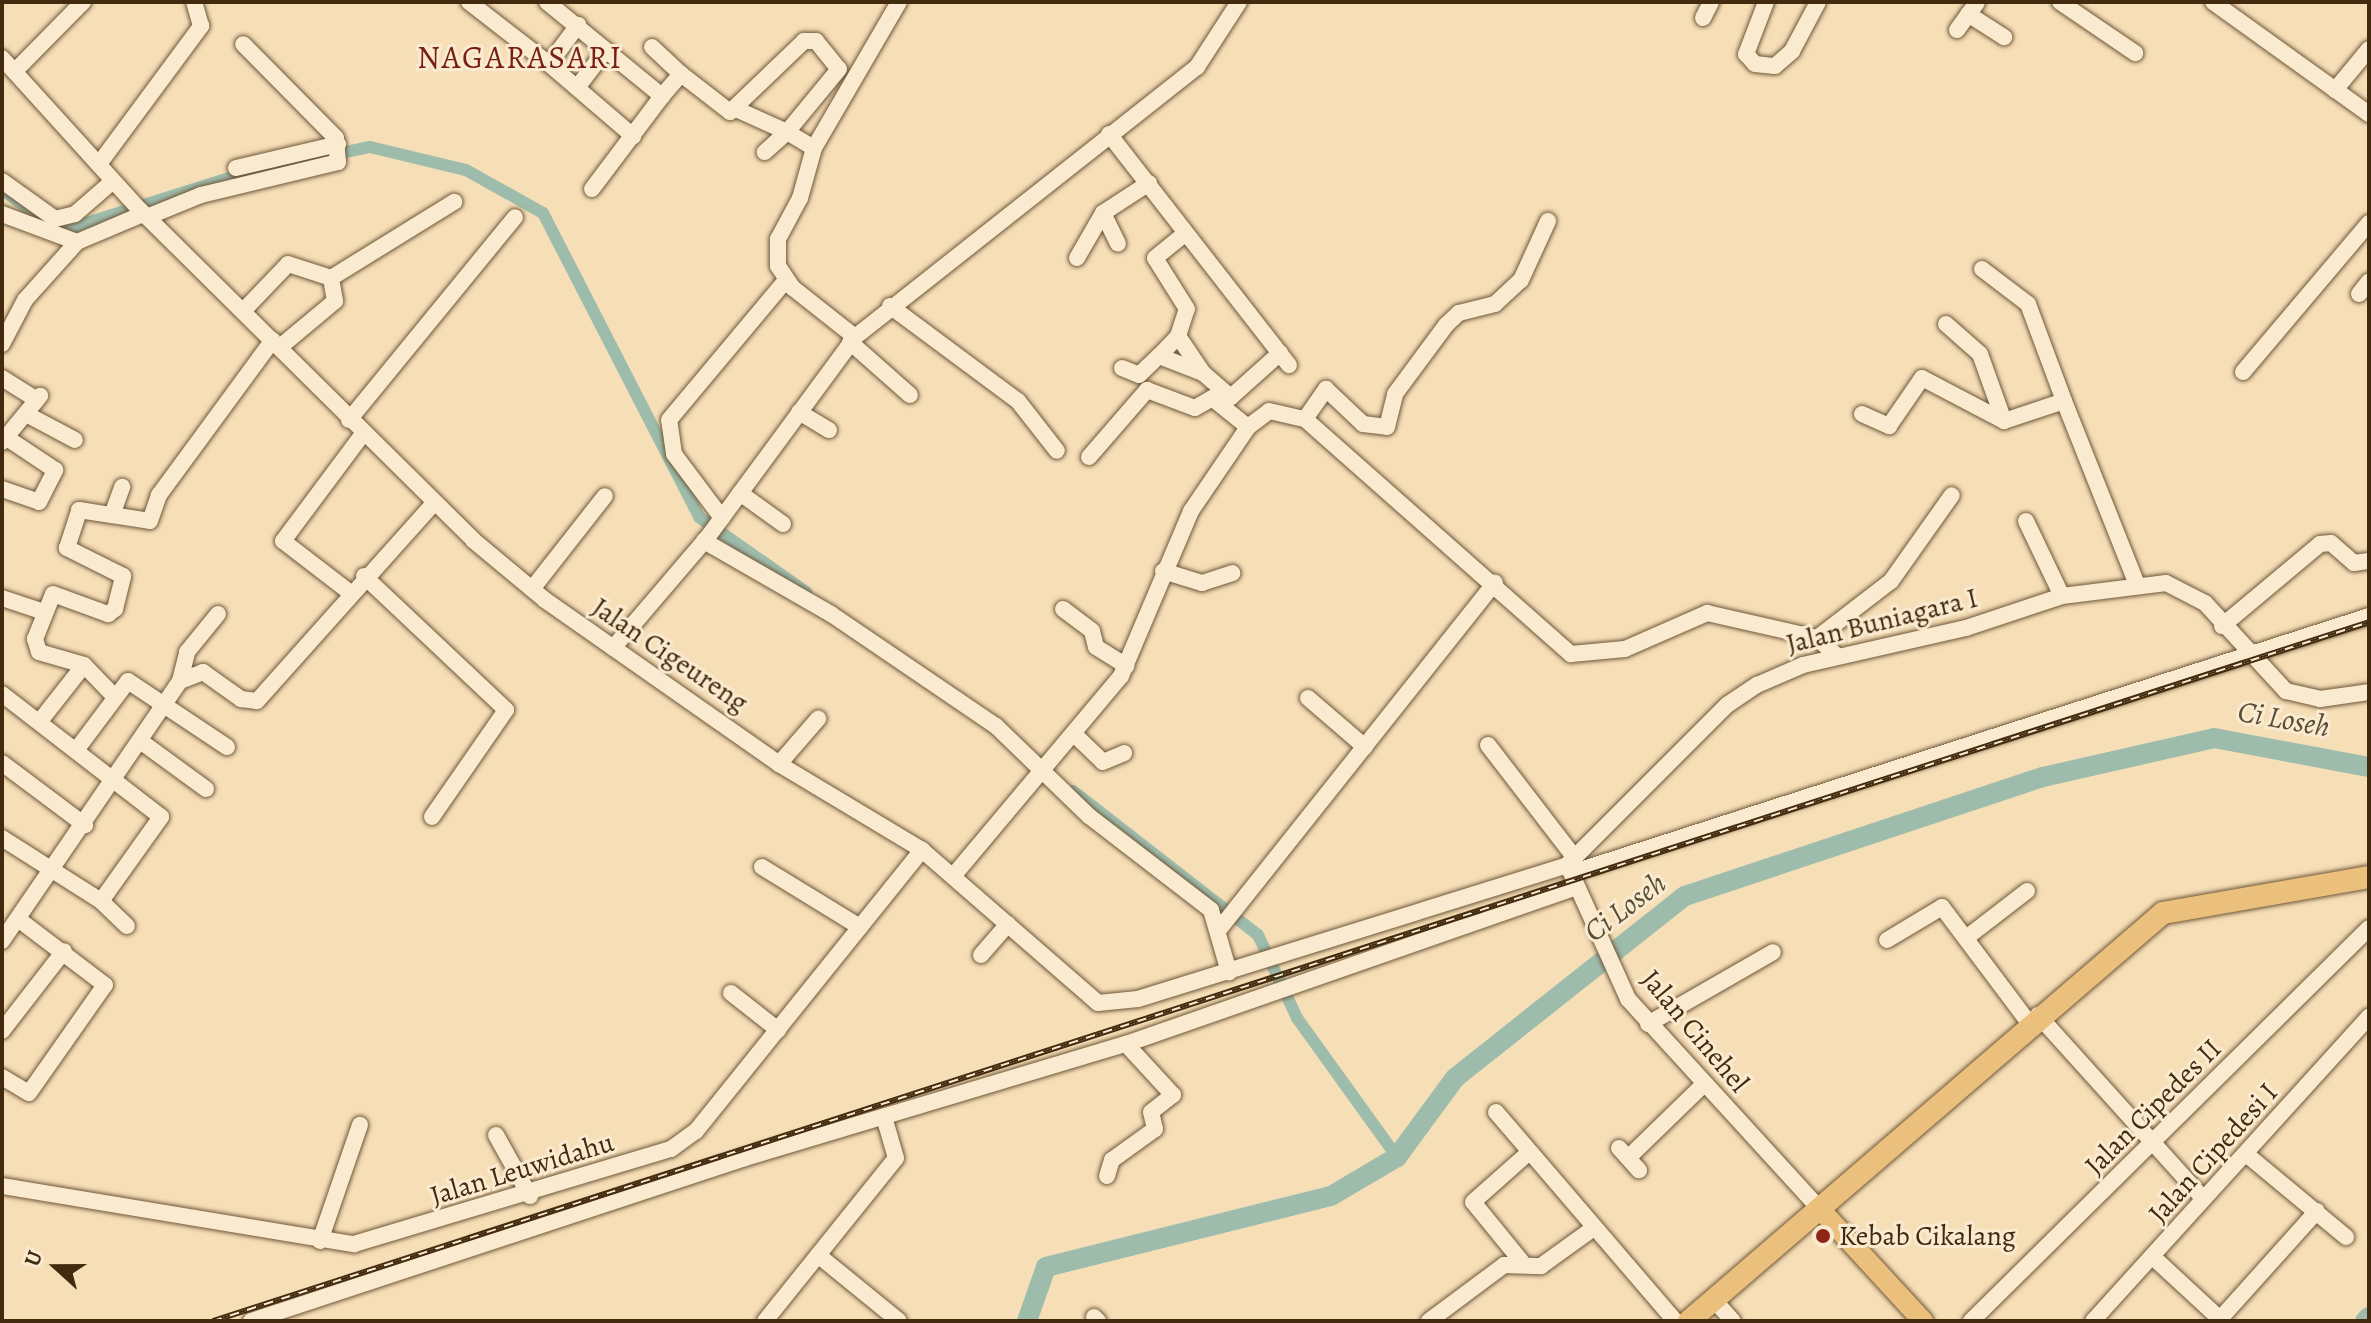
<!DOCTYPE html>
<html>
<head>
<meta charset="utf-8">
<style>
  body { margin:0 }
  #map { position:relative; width:2371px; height:1323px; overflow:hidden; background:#f6deb7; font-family:Alegreya,serif }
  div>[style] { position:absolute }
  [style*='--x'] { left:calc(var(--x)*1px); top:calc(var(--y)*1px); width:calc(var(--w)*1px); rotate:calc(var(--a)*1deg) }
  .canal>* { height:12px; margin:-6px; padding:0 6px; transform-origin:6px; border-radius:6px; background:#9dbcac }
  .river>* { height:20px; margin:-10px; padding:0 10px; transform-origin:10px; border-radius:10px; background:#9dbcac }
  .roads { filter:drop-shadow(0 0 2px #6e5738) drop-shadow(0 0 2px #6e5738) }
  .minor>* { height:16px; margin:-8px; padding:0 8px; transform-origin:8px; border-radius:8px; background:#f9ead0 }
  .major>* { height:20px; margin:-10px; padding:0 10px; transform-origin:10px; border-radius:10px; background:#ebbf7c }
  .highway>* { height:22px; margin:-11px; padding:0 11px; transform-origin:11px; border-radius:11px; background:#ebbf7c }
  .rail>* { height:6px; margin-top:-3px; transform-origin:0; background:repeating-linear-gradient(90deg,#f9ead0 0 9px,#412a0e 0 18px); box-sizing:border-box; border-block:2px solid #412a0e }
  .dots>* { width:22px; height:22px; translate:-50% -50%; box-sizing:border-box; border:4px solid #f9ead0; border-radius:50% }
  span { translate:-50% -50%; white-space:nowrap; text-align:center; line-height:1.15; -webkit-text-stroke:6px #f9ead0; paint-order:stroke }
  .street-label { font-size:28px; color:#412a0e }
  .poi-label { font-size:28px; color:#412a0e }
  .left { translate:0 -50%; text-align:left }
  .water-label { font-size:30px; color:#584e36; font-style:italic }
  .quarter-label { font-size:32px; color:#7a1f14; letter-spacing:2px }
  .frame { position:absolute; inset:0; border:4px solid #412a0e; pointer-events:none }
  .north { position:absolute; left:16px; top:1227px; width:80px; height:80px; -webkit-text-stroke:6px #f9ead0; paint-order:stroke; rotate:291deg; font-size:22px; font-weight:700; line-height:32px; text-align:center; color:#412a0e }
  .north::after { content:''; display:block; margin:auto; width:28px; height:36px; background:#412a0e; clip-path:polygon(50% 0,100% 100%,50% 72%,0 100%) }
</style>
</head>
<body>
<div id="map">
  <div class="canal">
    <i style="--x:2;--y:189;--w:71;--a:37.5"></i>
    <i style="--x:58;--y:232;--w:182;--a:-17.5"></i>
    <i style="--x:232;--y:177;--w:141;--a:-12.3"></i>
    <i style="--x:370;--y:147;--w:99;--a:13.5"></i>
    <i style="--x:466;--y:170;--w:88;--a:29.2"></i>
    <i style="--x:543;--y:213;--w:342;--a:62.8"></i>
    <i style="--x:699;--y:517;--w:131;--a:35"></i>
    <i style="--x:1073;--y:791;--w:234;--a:37.9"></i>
    <i style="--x:1258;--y:935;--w:92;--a:64.8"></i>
    <i style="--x:1297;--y:1018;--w:171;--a:54.3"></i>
  </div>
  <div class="river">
    <i style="--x:1027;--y:1321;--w:57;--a:-70.6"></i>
    <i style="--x:1046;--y:1267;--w:294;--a:-14"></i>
    <i style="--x:1331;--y:1196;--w:77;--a:-30.6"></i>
    <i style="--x:1397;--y:1157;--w:98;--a:-53.7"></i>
    <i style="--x:1455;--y:1078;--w:293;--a:-38.4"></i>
    <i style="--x:1685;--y:896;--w:377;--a:-18.4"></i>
    <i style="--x:2043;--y:777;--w:175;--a:-12.8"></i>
    <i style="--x:2214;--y:738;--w:158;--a:10.6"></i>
    <i style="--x:2365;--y:1321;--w:6;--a:-45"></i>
  </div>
  <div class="roads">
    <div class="minor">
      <i style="--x:469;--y:2;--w:101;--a:37.8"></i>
      <i style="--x:549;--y:64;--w:49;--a:-53.4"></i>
      <i style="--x:547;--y:2;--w:149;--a:39.3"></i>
      <i style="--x:662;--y:96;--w:29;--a:-49"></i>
      <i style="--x:681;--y:74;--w:62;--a:37.8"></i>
      <i style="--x:730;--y:112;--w:103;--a:-43.8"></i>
      <i style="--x:804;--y:41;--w:12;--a:0"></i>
      <i style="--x:816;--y:41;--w:36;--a:51"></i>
      <i style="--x:839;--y:69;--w:82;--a:129.5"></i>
      <i style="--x:787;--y:132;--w:31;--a:31"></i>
      <i style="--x:814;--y:148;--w:52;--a:105.6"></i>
      <i style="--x:800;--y:198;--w:47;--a:118.2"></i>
      <i style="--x:778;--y:239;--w:27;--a:90"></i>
      <i style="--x:778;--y:266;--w:27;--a:56"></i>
      <i style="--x:793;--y:288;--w:79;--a:38.3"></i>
      <i style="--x:1766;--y:2;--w:56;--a:111"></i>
      <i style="--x:1746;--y:54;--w:13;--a:48"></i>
      <i style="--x:1755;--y:64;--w:20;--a:6"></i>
      <i style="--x:1775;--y:66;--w:23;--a:-41"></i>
      <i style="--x:1792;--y:51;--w:55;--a:-62"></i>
      <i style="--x:2060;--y:2;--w:91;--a:34.2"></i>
      <i style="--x:2213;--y:2;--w:192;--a:35.7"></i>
      <i style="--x:1968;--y:14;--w:43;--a:32.6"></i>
      <i style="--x:1703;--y:18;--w:18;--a:-63"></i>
      <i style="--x:1957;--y:30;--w:34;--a:-54"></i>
      <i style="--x:652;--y:47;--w:40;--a:43"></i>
      <i style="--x:2;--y:58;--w:205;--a:47.8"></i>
      <i style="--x:140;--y:210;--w:469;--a:44.7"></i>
      <i style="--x:473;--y:540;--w:94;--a:39.8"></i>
      <i style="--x:545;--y:600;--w:286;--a:35"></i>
      <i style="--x:779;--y:764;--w:167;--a:31"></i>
      <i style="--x:922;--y:850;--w:233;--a:41"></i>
      <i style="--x:1098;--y:1003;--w:40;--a:-5.7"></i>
      <i style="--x:1138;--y:999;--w:449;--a:-17.3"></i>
      <i style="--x:1567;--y:865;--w:226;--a:-45"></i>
      <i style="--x:1727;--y:705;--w:36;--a:-34"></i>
      <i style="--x:1757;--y:685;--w:50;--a:-23.5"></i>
      <i style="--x:1803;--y:665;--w:167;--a:-12.8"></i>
      <i style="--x:1966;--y:628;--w:101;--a:-18.4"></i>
      <i style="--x:2062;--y:596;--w:105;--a:-7.1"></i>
      <i style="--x:2166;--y:583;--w:44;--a:27.1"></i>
      <i style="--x:2205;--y:603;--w:120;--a:47.4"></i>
      <i style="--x:2286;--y:691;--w:35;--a:13"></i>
      <i style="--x:2320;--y:699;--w:49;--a:-8.1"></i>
      <i style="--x:549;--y:64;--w:111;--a:40.6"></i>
      <i style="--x:15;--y:71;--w:97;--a:-45.4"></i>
      <i style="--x:579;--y:85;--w:44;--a:-52.4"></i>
      <i style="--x:2335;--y:90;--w:53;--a:-50.3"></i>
      <i style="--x:736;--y:109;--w:56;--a:24.3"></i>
      <i style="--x:787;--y:132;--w:30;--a:138"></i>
      <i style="--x:1109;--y:134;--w:293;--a:52.1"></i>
      <i style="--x:814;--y:148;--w:169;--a:-59.8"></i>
      <i style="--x:99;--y:164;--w:172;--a:-53.5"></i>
      <i style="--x:201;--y:26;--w:25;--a:-106"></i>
      <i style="--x:236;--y:168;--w:105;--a:-13.2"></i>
      <i style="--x:2;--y:181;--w:65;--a:35.6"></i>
      <i style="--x:55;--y:219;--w:21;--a:-14"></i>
      <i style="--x:75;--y:214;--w:50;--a:-41"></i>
      <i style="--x:592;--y:189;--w:116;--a:-53"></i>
      <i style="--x:1103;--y:213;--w:34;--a:64"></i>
      <i style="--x:2;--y:214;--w:80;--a:20.5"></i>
      <i style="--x:147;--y:217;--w:58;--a:-22.2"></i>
      <i style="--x:201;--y:195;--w:141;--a:-13.5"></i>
      <i style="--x:338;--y:162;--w:24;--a:-95"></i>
      <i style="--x:336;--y:138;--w:132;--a:-134.7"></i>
      <i style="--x:1077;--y:258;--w:52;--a:-60"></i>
      <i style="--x:1103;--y:213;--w:55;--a:-33.1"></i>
      <i style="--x:1982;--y:269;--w:58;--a:37.3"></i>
      <i style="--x:2028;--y:304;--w:103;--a:69.6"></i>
      <i style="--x:2359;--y:294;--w:16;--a:-52"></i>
      <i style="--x:890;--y:306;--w:159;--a:36.6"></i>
      <i style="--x:1018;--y:401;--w:63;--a:52"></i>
      <i style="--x:245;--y:309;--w:62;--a:-46.3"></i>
      <i style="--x:288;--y:264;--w:45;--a:18"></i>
      <i style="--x:331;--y:278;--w:145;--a:-31.7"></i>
      <i style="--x:1946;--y:324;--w:45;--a:41.4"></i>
      <i style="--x:1980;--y:354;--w:71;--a:70.3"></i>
      <i style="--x:1178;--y:336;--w:28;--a:-72"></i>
      <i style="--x:1187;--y:309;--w:60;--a:-122.1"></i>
      <i style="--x:1155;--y:258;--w:38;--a:-39"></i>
      <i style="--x:850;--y:342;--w:80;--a:41.5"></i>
      <i style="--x:2;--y:344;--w:50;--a:-62.4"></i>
      <i style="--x:25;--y:300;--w:78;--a:-48.1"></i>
      <i style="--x:77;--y:242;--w:72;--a:-23"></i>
      <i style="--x:280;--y:347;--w:72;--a:-39.9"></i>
      <i style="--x:335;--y:301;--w:23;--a:-100"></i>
      <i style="--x:1122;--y:368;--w:18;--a:22"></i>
      <i style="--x:1139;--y:375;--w:28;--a:-44"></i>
      <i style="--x:2243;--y:372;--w:195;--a:-49.8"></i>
      <i style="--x:1203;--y:373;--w:47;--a:-158.9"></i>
      <i style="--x:1159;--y:356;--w:28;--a:-46"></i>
      <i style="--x:1178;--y:336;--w:45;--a:56"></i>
      <i style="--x:1203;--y:373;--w:37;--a:41"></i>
      <i style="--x:1231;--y:397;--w:66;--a:-41.9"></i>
      <i style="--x:2;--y:378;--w:41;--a:32.2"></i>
      <i style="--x:799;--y:412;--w:35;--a:31"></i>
      <i style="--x:1862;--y:414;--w:30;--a:24"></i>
      <i style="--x:1889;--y:426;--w:58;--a:-55.5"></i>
      <i style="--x:1922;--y:378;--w:93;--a:27.7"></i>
      <i style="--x:2004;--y:421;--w:63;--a:-18.4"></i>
      <i style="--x:2064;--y:401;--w:195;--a:68.3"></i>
      <i style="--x:28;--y:415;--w:53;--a:28"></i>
      <i style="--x:1305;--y:419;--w:37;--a:-55"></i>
      <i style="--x:1326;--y:389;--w:51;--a:43.4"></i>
      <i style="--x:1363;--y:424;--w:24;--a:7"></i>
      <i style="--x:1387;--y:427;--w:34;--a:-76"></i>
      <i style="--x:1395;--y:394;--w:86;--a:-53.5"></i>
      <i style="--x:1446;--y:325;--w:18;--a:-43"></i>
      <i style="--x:1459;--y:313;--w:37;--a:-14"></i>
      <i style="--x:1495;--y:304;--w:35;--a:-43"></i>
      <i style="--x:1521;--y:280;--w:65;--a:-65.4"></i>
      <i style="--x:349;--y:420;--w:262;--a:-50.7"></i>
      <i style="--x:2;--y:442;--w:60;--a:-50.4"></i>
      <i style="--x:1089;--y:457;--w:89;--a:-49.1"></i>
      <i style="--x:1147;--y:390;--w:51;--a:20.6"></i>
      <i style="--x:1195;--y:408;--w:20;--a:-30"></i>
      <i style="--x:1212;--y:398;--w:46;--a:38.9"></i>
      <i style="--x:2;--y:489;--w:39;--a:19"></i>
      <i style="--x:39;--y:502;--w:36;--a:-63"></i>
      <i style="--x:55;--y:470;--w:58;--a:-146.3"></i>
      <i style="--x:740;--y:493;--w:53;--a:35.8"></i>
      <i style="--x:112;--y:515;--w:38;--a:9"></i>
      <i style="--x:150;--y:521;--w:28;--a:-71"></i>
      <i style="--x:159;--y:495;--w:192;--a:-53.7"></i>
      <i style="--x:722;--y:518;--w:80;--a:-126.9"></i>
      <i style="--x:674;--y:454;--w:34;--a:-98"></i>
      <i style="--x:669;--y:420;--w:182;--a:-50.1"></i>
      <i style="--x:2026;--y:521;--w:83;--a:64.4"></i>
      <i style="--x:704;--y:541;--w:146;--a:29.9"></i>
      <i style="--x:831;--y:614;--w:199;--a:34.2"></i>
      <i style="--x:996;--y:726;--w:129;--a:44.1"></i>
      <i style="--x:1089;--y:816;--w:154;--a:37.6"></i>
      <i style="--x:1211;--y:910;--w:65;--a:73.8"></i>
      <i style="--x:1163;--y:571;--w:41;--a:17.1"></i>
      <i style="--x:1202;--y:583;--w:32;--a:-18"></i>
      <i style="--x:364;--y:576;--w:195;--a:43.3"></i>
      <i style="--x:506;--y:710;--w:130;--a:124.7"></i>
      <i style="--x:532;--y:589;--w:118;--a:-51.9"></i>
      <i style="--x:348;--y:591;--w:82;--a:-142.4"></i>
      <i style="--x:283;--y:541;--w:132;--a:-53.3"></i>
      <i style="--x:2;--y:598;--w:44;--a:18.4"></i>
      <i style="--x:1063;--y:609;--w:36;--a:37"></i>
      <i style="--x:1092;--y:631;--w:16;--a:76"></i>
      <i style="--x:1096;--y:647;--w:36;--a:32"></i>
      <i style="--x:2222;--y:626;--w:128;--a:-39.9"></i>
      <i style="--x:2320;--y:544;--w:11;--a:-5"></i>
      <i style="--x:2331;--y:543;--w:30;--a:41"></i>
      <i style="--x:2354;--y:563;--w:15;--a:-8"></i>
      <i style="--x:1817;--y:638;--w:93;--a:-37.6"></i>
      <i style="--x:1891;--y:581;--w:105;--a:-54.7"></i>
      <i style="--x:613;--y:648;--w:145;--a:-49.5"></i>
      <i style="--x:707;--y:538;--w:250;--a:-53.6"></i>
      <i style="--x:855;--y:337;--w:436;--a:-38.3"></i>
      <i style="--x:1197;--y:67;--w:77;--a:-57.1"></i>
      <i style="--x:84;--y:665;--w:47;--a:-163.9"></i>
      <i style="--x:39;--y:652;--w:14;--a:-107"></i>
      <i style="--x:35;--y:639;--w:48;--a:-68.2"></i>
      <i style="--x:53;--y:594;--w:59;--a:20"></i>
      <i style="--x:108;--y:614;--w:9;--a:-36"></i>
      <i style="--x:115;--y:609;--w:34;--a:-76"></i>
      <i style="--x:123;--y:576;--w:63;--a:-153.4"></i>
      <i style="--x:67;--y:548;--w:40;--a:-72"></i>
      <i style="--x:79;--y:510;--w:33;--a:9"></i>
      <i style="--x:112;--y:515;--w:30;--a:-70"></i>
      <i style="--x:180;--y:681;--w:30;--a:-76"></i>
      <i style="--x:187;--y:652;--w:49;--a:-50.8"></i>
      <i style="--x:2;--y:694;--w:201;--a:37.7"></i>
      <i style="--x:161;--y:817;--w:103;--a:125.5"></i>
      <i style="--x:101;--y:901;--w:117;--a:-147.5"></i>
      <i style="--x:1308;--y:698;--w:75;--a:40.7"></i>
      <i style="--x:40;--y:721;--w:71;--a:-51.8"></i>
      <i style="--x:84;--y:665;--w:42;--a:46"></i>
      <i style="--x:1074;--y:734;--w:40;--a:44"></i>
      <i style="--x:1103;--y:762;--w:23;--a:-23"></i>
      <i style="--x:143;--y:743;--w:78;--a:36.1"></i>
      <i style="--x:1488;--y:745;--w:143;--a:52.4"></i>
      <i style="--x:77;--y:749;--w:85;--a:-53.1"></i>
      <i style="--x:128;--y:681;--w:119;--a:33.7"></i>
      <i style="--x:2;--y:763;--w:104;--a:36.8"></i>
      <i style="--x:779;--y:764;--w:60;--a:-49.1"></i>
      <i style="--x:762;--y:867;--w:115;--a:31.5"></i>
      <i style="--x:1571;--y:873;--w:838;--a:-17.85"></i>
      <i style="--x:954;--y:875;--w:260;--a:-50"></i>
      <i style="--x:1121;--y:676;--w:179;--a:-67"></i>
      <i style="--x:1191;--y:511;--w:102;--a:-55.8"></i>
      <i style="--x:1248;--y:427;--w:26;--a:-37"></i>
      <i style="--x:1269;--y:411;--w:37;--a:13"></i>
      <i style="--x:1305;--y:419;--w:355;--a:41.5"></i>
      <i style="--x:1571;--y:654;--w:54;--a:-5.3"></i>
      <i style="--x:1625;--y:649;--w:90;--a:-23.7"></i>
      <i style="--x:1707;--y:613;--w:113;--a:12.8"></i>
      <i style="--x:1817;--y:638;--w:27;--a:42"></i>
      <i style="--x:1573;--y:877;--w:134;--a:65.7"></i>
      <i style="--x:1628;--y:999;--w:283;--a:47.6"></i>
      <i style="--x:101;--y:901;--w:36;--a:44"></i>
      <i style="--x:1221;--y:927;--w:440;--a:-51.5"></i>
      <i style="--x:1966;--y:938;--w:77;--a:-37.6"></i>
      <i style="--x:1887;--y:940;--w:64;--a:-31"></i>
      <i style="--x:1942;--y:907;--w:145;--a:53.1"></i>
      <i style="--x:2;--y:941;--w:315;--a:-55.6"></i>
      <i style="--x:180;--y:681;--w:25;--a:-21"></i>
      <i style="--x:203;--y:672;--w:47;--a:35.4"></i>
      <i style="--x:241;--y:699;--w:16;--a:7"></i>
      <i style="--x:257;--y:701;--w:266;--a:-48.2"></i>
      <i style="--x:981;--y:955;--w:41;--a:-48.9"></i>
      <i style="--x:731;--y:993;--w:60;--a:38.2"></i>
      <i style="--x:2038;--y:1015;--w:245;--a:48"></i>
      <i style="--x:1648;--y:1024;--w:144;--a:-29.9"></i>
      <i style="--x:2;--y:1031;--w:101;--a:-52.2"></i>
      <i style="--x:2;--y:1077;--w:31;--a:31"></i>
      <i style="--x:29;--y:1093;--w:132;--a:-54.9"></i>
      <i style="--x:105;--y:985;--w:109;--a:-142.8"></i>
      <i style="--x:1496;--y:1112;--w:275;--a:49.4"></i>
      <i style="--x:496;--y:1135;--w:70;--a:60.9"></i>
      <i style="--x:1619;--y:1148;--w:30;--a:48"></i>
      <i style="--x:2246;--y:1154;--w:130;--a:39.7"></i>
      <i style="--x:1630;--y:1156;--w:103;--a:-44.2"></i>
      <i style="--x:1107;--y:1176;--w:17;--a:-73"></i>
      <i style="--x:1112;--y:1160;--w:53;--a:-35.8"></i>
      <i style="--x:1155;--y:1129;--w:17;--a:-103"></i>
      <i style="--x:1151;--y:1112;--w:28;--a:-38"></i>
      <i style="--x:1173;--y:1095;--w:69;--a:-132.7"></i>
      <i style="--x:2;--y:1186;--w:357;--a:9.4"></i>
      <i style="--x:354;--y:1244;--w:331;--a:-16.7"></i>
      <i style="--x:671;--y:1149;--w:31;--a:-36"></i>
      <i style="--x:696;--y:1131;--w:361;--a:-51.2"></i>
      <i style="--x:320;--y:1241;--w:123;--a:-71"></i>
      <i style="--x:818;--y:1255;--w:104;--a:39.2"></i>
      <i style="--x:2154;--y:1258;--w:90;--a:42.7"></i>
      <i style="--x:2220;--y:1319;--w:145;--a:-48.1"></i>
      <i style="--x:1522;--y:1262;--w:77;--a:-129.2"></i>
      <i style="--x:1473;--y:1202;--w:71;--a:-41.6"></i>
      <i style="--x:1714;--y:1300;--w:28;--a:48"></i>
      <i style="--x:1094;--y:1317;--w:6;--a:45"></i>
      <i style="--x:251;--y:1321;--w:520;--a:-18.26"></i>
      <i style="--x:745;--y:1158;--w:398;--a:-16.7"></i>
      <i style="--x:1126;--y:1044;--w:477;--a:-19.2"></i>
      <i style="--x:765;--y:1321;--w:209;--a:-51.2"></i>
      <i style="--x:896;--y:1158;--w:43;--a:-106.3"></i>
      <i style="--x:1429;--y:1321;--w:94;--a:-36.7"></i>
      <i style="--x:1504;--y:1265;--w:37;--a:2"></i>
      <i style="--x:1541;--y:1266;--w:62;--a:-35.8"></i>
      <i style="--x:1971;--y:1321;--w:559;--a:-44.64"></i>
      <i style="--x:2093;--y:1321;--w:411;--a:-47.8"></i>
    </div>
    <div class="major">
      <i style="--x:1819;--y:1208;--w:154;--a:47.4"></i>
    </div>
    <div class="highway">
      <i style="--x:1689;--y:1321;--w:625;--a:-40.72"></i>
      <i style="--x:2163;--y:913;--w:209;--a:-9.9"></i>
    </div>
  </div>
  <div class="rail">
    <i style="--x:213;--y:1321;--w:2266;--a:-17.96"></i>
  </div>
  <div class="dots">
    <i style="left:1823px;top:1236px;background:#8f2418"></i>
  </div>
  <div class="street-label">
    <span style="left:1882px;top:621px;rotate:-14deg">Jalan Buniagara I</span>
    <span style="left:670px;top:655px;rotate:34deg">Jalan Cigeureng</span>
    <span style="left:1695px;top:1031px;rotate:50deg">Jalan Cinehel</span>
    <span style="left:2153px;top:1107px;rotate:-45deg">Jalan Cipedes II</span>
    <span style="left:2213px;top:1153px;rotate:-48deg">Jalan Cipedesi I</span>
    <span style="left:522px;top:1169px;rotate:-17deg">Jalan Leuwidahu</span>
  </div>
  <div class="poi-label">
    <span class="left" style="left:1839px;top:1236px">Kebab Cikalang</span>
  </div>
  <div class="water-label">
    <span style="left:2284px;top:719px;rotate:10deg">Ci Loseh</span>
    <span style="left:1625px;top:907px;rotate:-37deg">Ci Loseh</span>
  </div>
  <div class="quarter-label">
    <span style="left:520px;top:57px">NAGARASARI</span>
  </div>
  <div class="frame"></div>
  <div class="north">U</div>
</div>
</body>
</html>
